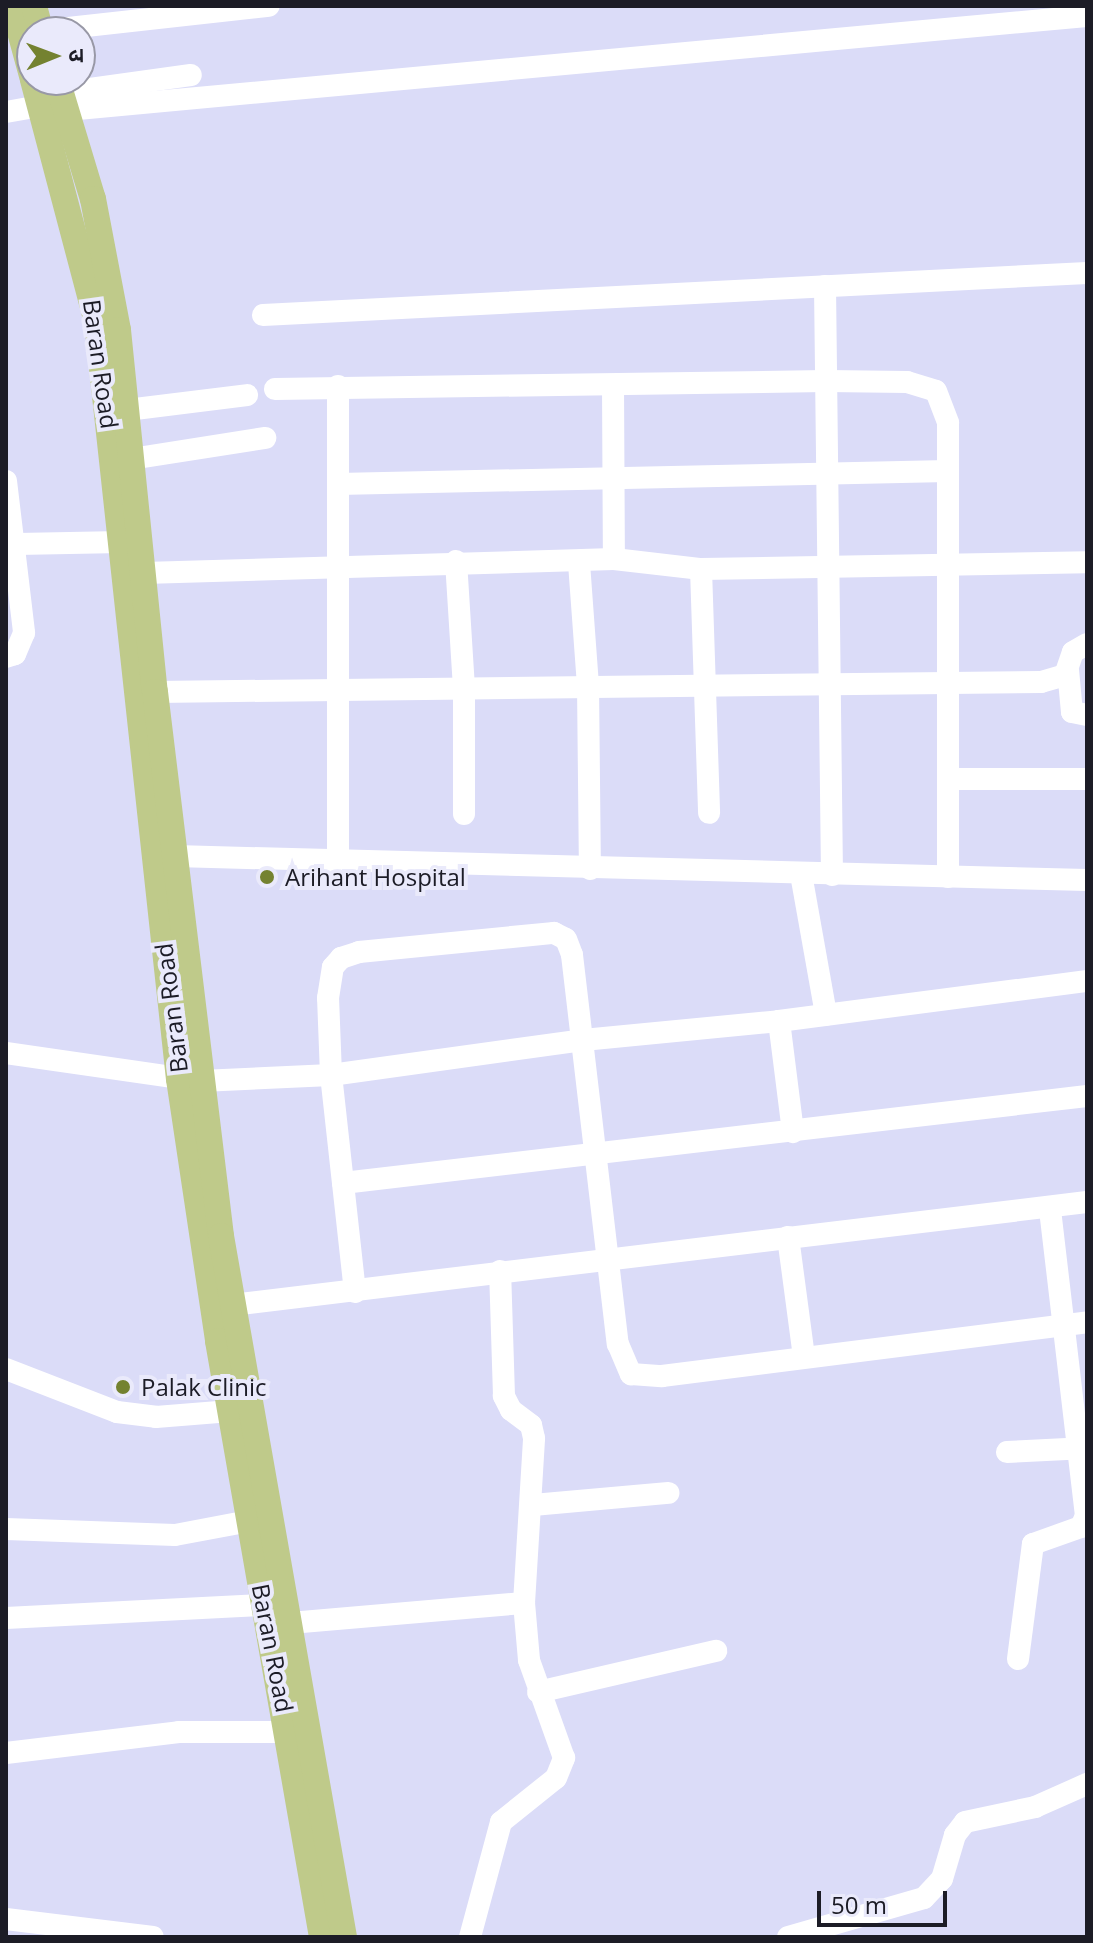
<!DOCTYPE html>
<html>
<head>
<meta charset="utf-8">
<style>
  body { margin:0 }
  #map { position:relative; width:1093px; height:1943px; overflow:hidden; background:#dbdcf8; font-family:"Open Sans","Noto Sans Devanagari",sans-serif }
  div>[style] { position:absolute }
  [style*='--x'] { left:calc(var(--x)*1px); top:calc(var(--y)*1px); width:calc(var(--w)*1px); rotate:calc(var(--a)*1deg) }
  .minor>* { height:22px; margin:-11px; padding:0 11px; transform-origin:11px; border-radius:11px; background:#fff }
  .major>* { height:26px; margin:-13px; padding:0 13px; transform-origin:13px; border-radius:13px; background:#bfca8a }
  .dots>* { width:22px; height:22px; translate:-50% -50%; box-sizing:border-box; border:4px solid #eaeafb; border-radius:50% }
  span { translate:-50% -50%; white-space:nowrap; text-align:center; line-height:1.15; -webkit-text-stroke:8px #eaeafb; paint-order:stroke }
  .street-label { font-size:24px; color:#1c1c26 }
  .poi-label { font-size:24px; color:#1c1c26 }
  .left { translate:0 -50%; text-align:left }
  .frame { position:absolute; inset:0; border:8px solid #1c1c26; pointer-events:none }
  .north { position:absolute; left:16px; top:16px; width:80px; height:80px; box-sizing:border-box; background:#eaeafb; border:2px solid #9898a6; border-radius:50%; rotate:89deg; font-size:22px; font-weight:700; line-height:32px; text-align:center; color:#1c1c26 }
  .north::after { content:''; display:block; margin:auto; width:28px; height:36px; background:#748230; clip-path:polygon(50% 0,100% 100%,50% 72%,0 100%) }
  .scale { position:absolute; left:817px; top:1891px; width:130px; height:36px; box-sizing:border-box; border:4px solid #1c1c26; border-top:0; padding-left:10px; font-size:24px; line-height:28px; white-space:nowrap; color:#1c1c26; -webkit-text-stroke:6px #eaeafb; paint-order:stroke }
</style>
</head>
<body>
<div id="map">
  <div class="minor">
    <i style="--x:41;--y:31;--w:229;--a:-6.3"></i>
    <i style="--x:61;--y:93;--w:131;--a:-7.9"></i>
    <i style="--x:67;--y:110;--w:1024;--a:-5.27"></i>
    <i style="--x:6;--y:112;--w:35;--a:-10"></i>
    <i style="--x:825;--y:286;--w:589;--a:89.32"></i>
    <i style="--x:263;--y:315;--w:825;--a:-2.92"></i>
    <i style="--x:613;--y:385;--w:174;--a:89.7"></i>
    <i style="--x:275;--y:389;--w:551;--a:-0.83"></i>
    <i style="--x:826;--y:381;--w:81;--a:0.7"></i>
    <i style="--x:907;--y:382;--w:30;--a:17"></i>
    <i style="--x:936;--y:391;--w:34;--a:69"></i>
    <i style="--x:948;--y:423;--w:454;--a:90"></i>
    <i style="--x:127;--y:410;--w:121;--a:-7.1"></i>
    <i style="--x:131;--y:459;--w:136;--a:-8.9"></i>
    <i style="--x:6;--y:481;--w:153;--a:83.2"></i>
    <i style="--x:24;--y:633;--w:23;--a:113"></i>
    <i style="--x:15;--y:654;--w:9;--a:162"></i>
    <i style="--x:338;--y:484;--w:610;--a:-1.22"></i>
    <i style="--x:17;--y:544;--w:105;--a:-1.1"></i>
    <i style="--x:456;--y:561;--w:126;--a:86.4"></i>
    <i style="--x:464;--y:687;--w:127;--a:90"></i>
    <i style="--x:579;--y:563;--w:122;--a:85.8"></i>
    <i style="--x:588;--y:685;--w:184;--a:89.4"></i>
    <i style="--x:701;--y:569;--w:244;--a:88.1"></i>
    <i style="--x:144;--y:573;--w:470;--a:-1.7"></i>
    <i style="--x:614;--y:559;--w:88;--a:6.6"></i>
    <i style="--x:701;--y:569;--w:386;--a:-1"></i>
    <i style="--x:1068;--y:670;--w:42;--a:84.6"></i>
    <i style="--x:1072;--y:712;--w:15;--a:11"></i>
    <i style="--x:155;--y:692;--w:886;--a:-0.65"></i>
    <i style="--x:1041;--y:682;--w:25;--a:-16"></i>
    <i style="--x:1065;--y:675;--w:24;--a:-71"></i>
    <i style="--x:1073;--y:652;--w:16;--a:-30"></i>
    <i style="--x:949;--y:779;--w:138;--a:0"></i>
    <i style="--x:175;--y:856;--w:912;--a:1.51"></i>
    <i style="--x:338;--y:864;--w:478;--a:-90"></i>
    <i style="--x:801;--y:874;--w:143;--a:79.9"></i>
    <i style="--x:779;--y:1021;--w:112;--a:82.8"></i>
    <i style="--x:6;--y:1053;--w:197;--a:8.2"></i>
    <i style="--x:201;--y:1081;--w:130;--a:-2.6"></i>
    <i style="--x:331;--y:1075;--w:254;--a:-7.9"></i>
    <i style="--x:583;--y:1040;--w:197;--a:-5.5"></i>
    <i style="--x:779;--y:1021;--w:311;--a:-7.4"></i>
    <i style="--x:343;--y:1183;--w:749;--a:-6.67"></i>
    <i style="--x:788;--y:1237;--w:121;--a:82.4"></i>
    <i style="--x:355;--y:1292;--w:218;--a:-96.3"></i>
    <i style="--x:331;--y:1075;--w:77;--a:-92.2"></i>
    <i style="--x:328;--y:998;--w:31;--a:-81"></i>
    <i style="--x:333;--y:967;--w:12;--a:-48"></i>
    <i style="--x:341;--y:958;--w:19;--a:-18"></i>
    <i style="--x:359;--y:952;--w:196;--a:-5.6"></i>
    <i style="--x:554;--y:933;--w:13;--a:27"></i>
    <i style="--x:566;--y:939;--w:17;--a:69"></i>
    <i style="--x:572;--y:955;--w:392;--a:83.3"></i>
    <i style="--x:618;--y:1344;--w:33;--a:67"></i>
    <i style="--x:631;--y:1374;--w:31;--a:4"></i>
    <i style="--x:662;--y:1376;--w:428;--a:-7.2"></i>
    <i style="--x:232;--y:1305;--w:861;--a:-6.87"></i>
    <i style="--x:6;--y:1369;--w:119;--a:21.2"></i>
    <i style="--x:117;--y:1412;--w:39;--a:7"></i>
    <i style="--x:156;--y:1417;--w:75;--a:-4.6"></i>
    <i style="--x:1007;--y:1452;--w:80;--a:-2.9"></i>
    <i style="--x:533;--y:1505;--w:136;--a:-5.1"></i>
    <i style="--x:6;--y:1529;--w:169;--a:2"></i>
    <i style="--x:175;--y:1535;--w:75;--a:-10.7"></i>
    <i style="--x:6;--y:1618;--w:259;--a:-2.9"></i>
    <i style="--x:290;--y:1623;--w:235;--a:-4.9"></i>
    <i style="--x:1018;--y:1659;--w:116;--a:-82.6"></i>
    <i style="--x:1033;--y:1544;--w:51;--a:-19.5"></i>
    <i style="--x:1081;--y:1527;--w:12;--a:-66"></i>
    <i style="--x:1086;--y:1516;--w:310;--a:-96.7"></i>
    <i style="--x:538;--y:1692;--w:183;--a:-13"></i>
    <i style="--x:6;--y:1753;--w:174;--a:-6.9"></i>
    <i style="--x:179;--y:1732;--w:110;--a:0"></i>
    <i style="--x:6;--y:1919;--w:148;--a:7"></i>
    <i style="--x:470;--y:1937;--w:119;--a:-74.9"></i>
    <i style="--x:501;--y:1822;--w:70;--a:-38.7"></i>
    <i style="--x:556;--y:1778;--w:22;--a:-68"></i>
    <i style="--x:564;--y:1758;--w:104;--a:-109.7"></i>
    <i style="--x:529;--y:1660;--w:57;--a:-95"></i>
    <i style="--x:524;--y:1603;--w:165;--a:-86.5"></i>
    <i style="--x:534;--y:1438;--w:13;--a:-103"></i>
    <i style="--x:531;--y:1425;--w:25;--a:-143"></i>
    <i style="--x:511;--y:1410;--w:16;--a:-117"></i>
    <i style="--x:504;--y:1396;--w:125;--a:-91.8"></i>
    <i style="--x:788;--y:1937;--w:141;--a:-16"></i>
    <i style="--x:924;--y:1898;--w:26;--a:-47"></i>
    <i style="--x:942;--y:1879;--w:46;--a:-73.5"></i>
    <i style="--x:955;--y:1835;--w:16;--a:-52"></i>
    <i style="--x:965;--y:1822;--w:72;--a:-12.1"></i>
    <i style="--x:1035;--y:1807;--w:57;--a:-23.9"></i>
  </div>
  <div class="major">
    <i style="--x:13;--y:6;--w:73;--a:74.8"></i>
    <i style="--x:34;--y:6;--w:27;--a:75"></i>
    <i style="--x:33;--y:80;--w:250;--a:75.2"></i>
    <i style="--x:97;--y:322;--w:761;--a:83.82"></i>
    <i style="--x:179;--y:1079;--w:265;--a:81.5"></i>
    <i style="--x:218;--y:1341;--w:605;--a:80.1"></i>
    <i style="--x:57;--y:80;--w:124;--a:73.2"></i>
    <i style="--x:93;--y:199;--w:133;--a:79.2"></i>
    <i style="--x:118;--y:330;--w:364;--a:84.2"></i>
    <i style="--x:155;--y:692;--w:548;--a:83.08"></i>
    <i style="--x:221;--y:1236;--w:712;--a:80.05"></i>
  </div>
  <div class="dots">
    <i style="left:267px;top:877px;background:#748230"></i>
    <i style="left:123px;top:1387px;background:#748230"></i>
  </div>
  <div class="street-label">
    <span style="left:101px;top:364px;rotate:82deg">Baran Road</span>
    <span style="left:171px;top:1008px;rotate:-97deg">Baran Road</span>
    <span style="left:273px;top:1648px;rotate:79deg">Baran Road</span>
  </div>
  <div class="poi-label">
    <span class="left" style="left:285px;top:877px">Arihant Hospital</span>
    <span class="left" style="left:141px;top:1387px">Palak Clinic</span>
  </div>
  <div class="frame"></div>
  <div class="north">उ</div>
  <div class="scale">50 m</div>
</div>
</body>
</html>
